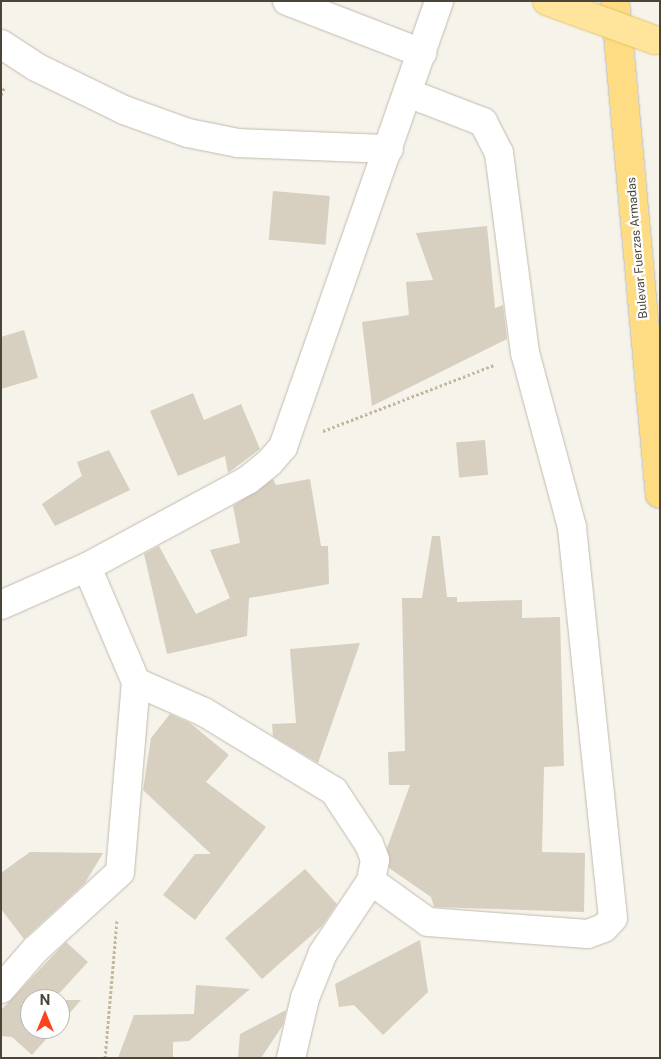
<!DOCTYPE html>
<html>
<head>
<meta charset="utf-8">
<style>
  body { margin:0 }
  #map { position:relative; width:661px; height:1059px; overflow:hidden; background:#f6f3eb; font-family:"Public Sans",sans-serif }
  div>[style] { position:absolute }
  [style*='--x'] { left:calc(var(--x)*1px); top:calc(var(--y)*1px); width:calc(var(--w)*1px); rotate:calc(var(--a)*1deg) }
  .building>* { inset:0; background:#d7cfc0; transform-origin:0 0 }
  .path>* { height:3px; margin-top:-1.5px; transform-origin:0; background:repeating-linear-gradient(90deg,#c3b79e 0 2.5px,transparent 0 5px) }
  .roads { filter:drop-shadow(0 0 1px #c1bbad) drop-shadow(0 0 1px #c1bbad) }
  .minor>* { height:28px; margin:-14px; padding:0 14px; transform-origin:14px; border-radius:14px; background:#fff }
  .tertiary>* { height:28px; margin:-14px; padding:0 14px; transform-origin:14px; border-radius:14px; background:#fff }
  .trunk>* { height:28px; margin:-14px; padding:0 14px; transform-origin:14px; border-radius:14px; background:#fedc84 }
  .bridges { filter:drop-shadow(0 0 1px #e5c369) drop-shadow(0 0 1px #e5c369) }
  .primary-bridge>* { height:28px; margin:-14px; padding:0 14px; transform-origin:14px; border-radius:14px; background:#ffe59b }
  span { translate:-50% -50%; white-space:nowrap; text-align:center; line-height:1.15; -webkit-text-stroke:4.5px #fff; paint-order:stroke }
  .street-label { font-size:12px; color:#4a4439 }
  .frame { position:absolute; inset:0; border:2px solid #4a4439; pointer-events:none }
  .north { position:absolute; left:20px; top:989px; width:50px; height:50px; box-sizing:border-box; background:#fff; border:1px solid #b7b4b0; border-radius:50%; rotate:0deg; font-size:14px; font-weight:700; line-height:20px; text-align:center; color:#4a4439 }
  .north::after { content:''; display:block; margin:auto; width:18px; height:22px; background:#fb441d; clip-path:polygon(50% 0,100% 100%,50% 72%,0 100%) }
</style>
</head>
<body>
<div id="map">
  <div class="building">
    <i style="left:273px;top:191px;width:57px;height:49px;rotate:5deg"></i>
    <i style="clip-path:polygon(487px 226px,495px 308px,503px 305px,507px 339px,372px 406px,362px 322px,409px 315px,406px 282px,433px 280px,416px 233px)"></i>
    <i style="clip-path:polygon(24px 330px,38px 378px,1px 389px,1px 337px)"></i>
    <i style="clip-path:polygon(193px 393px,204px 420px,241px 404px,260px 449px,228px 473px,225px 456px,178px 476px,150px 411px)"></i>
    <i style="left:485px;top:440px;width:35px;height:29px;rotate:85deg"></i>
    <i style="clip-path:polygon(109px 450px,130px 490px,55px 526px,42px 504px,82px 476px,77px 462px)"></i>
    <i style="clip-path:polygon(273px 479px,276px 485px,310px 479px,321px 546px,328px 546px,329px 584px,249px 598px,247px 636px,167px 654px,144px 554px,159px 546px,196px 614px,230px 598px,210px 550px,240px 543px,233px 506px)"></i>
    <i style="clip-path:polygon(432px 536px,440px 536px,447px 597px,457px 597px,457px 602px,522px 600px,522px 618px,560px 617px,564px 766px,544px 767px,542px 852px,585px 853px,584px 912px,434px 907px,431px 897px,389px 868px,387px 848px,410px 785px,389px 785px,388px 752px,405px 751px,402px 598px,422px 598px)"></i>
    <i style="clip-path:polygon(360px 643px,318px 763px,273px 736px,272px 724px,296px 723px,290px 649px)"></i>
    <i style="clip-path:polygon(170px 714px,190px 723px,229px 755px,206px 782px,266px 827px,195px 920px,163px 895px,195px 854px,211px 854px,143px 790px,151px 738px)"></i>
    <i style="clip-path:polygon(30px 852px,103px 853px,85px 883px,24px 939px,1px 909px,1px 873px)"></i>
    <i style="clip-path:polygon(305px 869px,337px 904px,322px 926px,262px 979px,225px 938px)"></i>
    <i style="clip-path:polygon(420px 940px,428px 992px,383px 1035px,354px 1005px,339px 1007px,335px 984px)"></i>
    <i style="clip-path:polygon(66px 942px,88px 962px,54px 999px,30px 999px,30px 1029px,55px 1029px,32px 1055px,12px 1037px,1px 1036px,1px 1010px)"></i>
    <i style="clip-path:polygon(196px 985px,250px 989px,189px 1041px,173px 1042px,173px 1058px,118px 1058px,134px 1015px,194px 1014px)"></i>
    <i style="clip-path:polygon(60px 1000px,81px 1000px,60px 1024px)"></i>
    <i style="clip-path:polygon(286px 1010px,283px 1025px,261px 1058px,238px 1058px,240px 1034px)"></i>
  </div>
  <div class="path">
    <i style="--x:1;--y:95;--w:10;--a:-66"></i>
    <i style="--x:323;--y:431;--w:183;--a:-21.1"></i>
    <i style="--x:105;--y:1058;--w:139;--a:-85"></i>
  </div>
  <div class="roads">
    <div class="minor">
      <i style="--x:287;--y:1;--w:145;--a:21.1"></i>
      <i style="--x:1;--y:44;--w:42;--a:33.3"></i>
      <i style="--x:36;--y:67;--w:98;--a:26"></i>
      <i style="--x:124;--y:110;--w:68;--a:19.8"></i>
      <i style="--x:188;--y:133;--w:51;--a:11.3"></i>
      <i style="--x:238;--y:143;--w:151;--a:2.3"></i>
      <i style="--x:136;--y:682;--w:74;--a:23.8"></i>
      <i style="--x:204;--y:712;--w:152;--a:31.3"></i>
      <i style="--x:334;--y:791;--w:64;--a:56.6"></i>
      <i style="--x:369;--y:844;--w:17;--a:69"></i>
      <i style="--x:375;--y:860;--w:21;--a:101"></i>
      <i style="--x:371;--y:881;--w:87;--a:123.7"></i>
      <i style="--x:323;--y:953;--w:48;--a:111.8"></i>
      <i style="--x:305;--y:998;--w:62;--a:103.1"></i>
      <i style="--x:371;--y:881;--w:70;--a:35.7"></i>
      <i style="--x:428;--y:922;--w:160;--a:4.3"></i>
      <i style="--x:588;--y:934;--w:17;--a:-21"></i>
      <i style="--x:604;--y:928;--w:13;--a:-48"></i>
      <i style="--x:613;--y:918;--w:393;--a:-96"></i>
      <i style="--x:572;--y:527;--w:180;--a:-105.1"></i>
      <i style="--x:525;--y:353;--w:202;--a:-97.4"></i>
      <i style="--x:499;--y:153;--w:35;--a:-117"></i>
      <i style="--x:483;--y:122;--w:80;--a:-158.9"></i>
      <i style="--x:1;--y:989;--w:52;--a:-48.9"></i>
      <i style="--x:35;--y:950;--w:115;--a:-42.5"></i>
      <i style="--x:120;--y:872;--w:191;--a:-85.2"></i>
      <i style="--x:136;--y:682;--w:125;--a:-113.1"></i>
    </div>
    <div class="tertiary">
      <i style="--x:1;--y:605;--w:94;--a:-23.8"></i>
      <i style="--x:87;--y:567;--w:183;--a:-28.4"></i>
      <i style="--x:248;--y:480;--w:28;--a:-39"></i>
      <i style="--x:270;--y:462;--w:20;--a:-49"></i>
      <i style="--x:283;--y:447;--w:472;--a:-70.7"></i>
    </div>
    <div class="trunk">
      <i style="--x:615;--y:1;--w:495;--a:84.8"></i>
    </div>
  </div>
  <div class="bridges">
    <div class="primary-bridge">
      <i style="--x:547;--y:1;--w:115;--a:19.9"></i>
    </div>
  </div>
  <div class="street-label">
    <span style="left:638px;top:248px;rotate:-95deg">Bulevar Fuerzas Armadas</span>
  </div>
  <div class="frame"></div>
  <div class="north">N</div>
</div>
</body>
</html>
